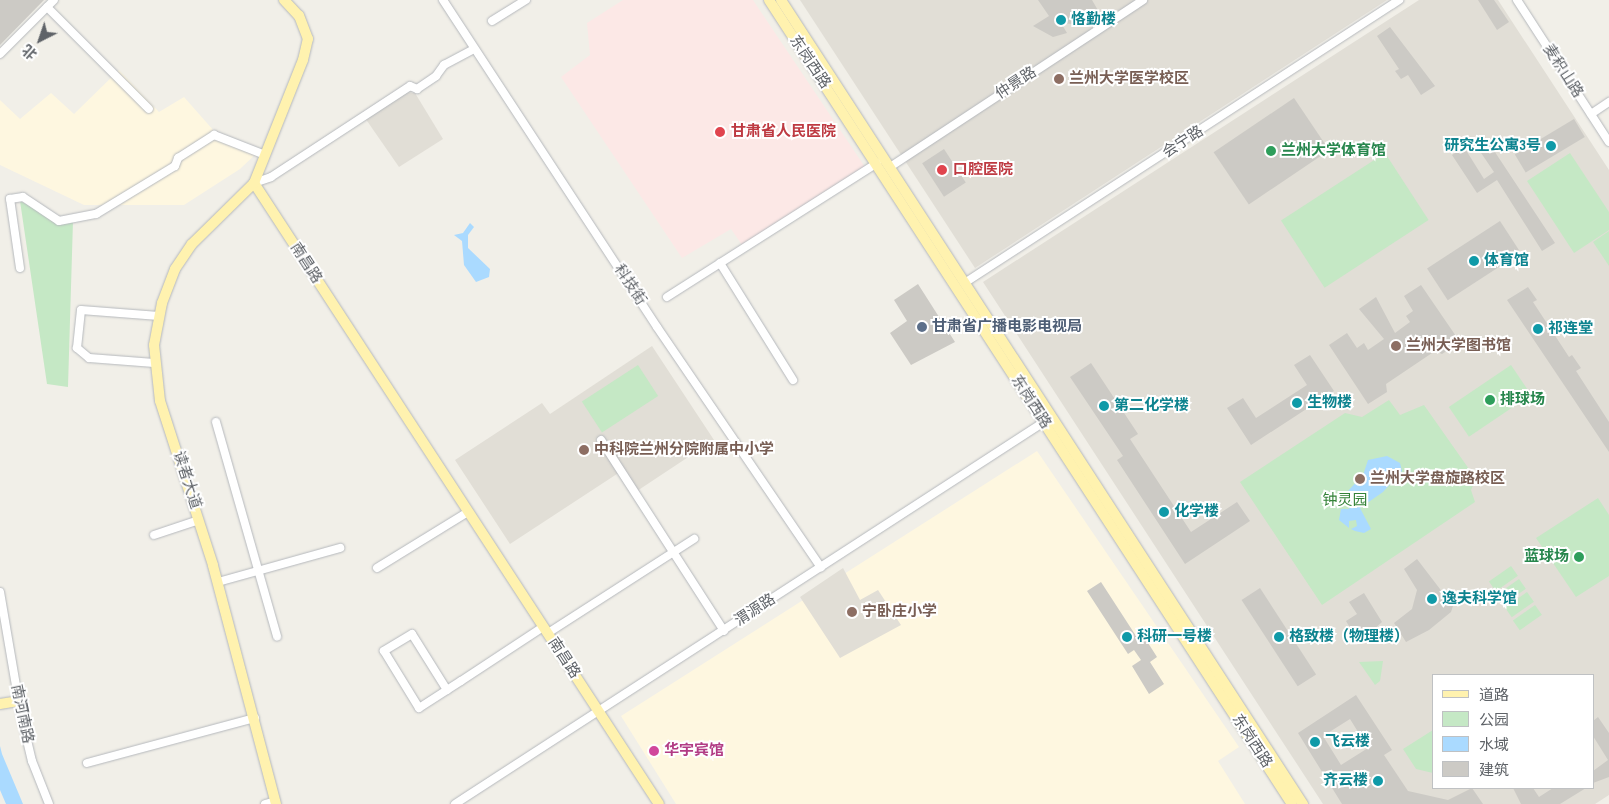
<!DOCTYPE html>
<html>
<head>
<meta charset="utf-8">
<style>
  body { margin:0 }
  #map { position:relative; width:1609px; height:804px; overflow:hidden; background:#f1efe8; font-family:"Sofia Sans Condensed","Noto Sans SC",sans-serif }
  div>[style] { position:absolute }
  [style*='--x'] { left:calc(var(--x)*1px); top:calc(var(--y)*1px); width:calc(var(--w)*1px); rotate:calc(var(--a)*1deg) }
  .commercial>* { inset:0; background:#fef7e0 }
  .education>* { inset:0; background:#e1ded6 }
  .medical>* { inset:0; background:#fce8e6 }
  .green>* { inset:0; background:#c5e8c5; transform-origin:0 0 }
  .water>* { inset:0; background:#aadaff }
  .building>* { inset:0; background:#cccac5; transform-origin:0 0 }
  .roads { filter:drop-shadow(0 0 1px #b5b8bc) drop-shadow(0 0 1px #b5b8bc) }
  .minor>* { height:8px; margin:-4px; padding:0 4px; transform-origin:4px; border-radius:4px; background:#fff }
  .major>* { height:10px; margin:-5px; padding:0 5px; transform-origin:5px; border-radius:5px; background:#fff2af }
  .dots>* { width:14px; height:14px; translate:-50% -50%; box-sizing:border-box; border:2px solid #fff; border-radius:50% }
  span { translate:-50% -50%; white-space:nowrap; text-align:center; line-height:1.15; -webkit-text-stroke:4px #fff; paint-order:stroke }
  .culture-label { font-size:15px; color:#0d838f; font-weight:700 }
  .left { translate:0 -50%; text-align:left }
  .right { translate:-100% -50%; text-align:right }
  .street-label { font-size:15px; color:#5f6368 }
  .education-label { font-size:15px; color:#785e54; font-weight:700 }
  .health-label { font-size:15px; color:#be3a42; font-weight:700 }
  .leisure-label { font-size:15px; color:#27864d; font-weight:700 }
  .service-label { font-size:15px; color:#4e5e75; font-weight:700 }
  .park-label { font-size:15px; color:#348238 }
  .hotel-label { font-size:15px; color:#b23c85; font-weight:700 }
  .legend { position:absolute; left:1432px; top:674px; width:162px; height:115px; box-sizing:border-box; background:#fff; border:1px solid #bfc1c3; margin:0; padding:6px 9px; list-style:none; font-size:15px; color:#5f6368 }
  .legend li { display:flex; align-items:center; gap:10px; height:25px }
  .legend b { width:25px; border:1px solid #bfc1c3 }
  .north { position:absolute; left:15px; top:15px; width:50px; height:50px; -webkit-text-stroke:4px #fff; paint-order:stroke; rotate:221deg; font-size:14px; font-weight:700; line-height:20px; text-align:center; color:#5f6368 }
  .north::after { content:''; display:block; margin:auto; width:18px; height:22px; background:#5f6368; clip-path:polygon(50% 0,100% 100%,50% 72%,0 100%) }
</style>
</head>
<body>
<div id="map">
  <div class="commercial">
    <i style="clip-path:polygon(119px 70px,159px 112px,184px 97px,214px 131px,260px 150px,240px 169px,184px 205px,84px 205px,0 165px,0 100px,20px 119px,51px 93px,74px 114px)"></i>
    <i style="clip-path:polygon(1037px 451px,1239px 747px,1218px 761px,1245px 804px,676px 804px,621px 716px)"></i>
  </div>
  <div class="education">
    <i style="clip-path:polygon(800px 0,1387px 0,975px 268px)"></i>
    <i style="clip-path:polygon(evenodd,1419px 0,1498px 0,1609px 170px,1609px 795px,1595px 804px,1323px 804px,983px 282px,1419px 0,1433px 675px,1593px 675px,1593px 788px,1433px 788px,1433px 675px)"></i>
    <i style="clip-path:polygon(405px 92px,415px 93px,443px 139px,399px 167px,365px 118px)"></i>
    <i style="clip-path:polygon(652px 346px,714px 440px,637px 491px,623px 470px,510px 544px,455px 460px,542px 403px,550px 414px)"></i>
    <i style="clip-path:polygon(843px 568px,860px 600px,878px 590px,901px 625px,840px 658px,800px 597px)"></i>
  </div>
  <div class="medical">
    <i style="clip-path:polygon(623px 0,753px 0,865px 167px,742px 245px,731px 229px,682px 258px,561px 77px,590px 55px,587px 23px)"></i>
  </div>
  <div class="green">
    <i style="left:1385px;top:153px;width:80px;height:124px;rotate:57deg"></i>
    <i style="clip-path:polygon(1570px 153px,1609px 212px,1609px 230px,1574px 253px,1527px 181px)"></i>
    <i style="clip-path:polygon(20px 201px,57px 219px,73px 221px,68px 387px,47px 384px)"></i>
    <i style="clip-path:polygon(1609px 231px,1609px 266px,1593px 242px)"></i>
    <i style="left:638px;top:365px;width:37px;height:67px;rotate:57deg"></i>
    <i style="left:1511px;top:365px;width:36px;height:75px;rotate:56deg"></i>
    <i style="clip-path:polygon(1389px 400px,1400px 415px,1424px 405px,1476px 479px,1471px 490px,1475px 502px,1322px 605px,1240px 482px,1345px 413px,1362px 417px)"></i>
    <i style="clip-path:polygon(1598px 498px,1609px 515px,1609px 576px,1576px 597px,1536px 538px)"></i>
    <i style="left:1511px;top:566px;width:12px;height:27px;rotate:55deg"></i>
    <i style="left:1519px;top:579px;width:12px;height:27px;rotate:55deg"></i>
    <i style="left:1527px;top:592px;width:12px;height:27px;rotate:55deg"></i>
    <i style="left:1535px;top:605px;width:12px;height:27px;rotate:55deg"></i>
    <i style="clip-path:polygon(1383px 661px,1380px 681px,1375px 685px,1359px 662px)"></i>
    <i style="clip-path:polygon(1433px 730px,1433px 773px,1416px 769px,1403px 749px)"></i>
  </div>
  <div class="water">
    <i style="clip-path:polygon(470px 223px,474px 227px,468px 235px,468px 248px,490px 269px,489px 277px,476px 282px,464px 265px,462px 241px,454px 235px,463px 233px)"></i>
    <i style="clip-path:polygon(1387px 456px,1400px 463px,1402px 471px,1383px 492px,1360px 508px,1371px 529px,1364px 533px,1355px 531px,1351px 529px,1357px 526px,1356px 520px,1349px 521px,1349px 528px,1339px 520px,1341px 509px,1349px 509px,1347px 492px,1363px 475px,1368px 460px)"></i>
    <i style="clip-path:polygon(0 746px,2px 754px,23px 804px,6px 804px,0 790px)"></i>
  </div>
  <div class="building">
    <i style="clip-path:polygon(0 0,44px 0,0 45px)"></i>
    <i style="clip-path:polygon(1038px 0,1092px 0,1099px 12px,1093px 16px,1090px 12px,1072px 24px,1061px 23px,1067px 33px,1053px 37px,1033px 26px,1049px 16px)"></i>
    <i style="clip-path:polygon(1478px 0,1494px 0,1509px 22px,1497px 30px)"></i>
    <i style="clip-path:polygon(1390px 27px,1435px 86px,1421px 95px,1408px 75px,1401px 79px,1395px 71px,1399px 69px,1377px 36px)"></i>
    <i style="left:1294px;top:98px;width:63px;height:97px;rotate:56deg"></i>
    <i style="left:1574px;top:119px;width:21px;height:69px;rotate:59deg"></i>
    <i style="clip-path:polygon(1485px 137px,1555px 243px,1542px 251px,1497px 180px,1477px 193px,1452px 155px,1464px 147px,1484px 179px,1494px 172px,1475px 144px)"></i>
    <i style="left:944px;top:149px;width:40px;height:26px;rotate:57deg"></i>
    <i style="left:1500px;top:221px;width:38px;height:87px;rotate:57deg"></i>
    <i style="clip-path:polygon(918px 284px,955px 342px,911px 365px,890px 333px,907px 321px,894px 300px)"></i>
    <i style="clip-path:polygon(1421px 285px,1460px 342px,1442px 354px,1435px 351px,1386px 384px,1387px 392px,1368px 404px,1329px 345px,1347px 333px,1357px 348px,1364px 343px,1368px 350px,1384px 339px,1359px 309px,1376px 297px,1395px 333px,1410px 322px,1406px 316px,1413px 311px,1404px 296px)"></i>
    <i style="clip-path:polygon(1528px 287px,1537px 300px,1533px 302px,1569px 357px,1572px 355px,1581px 368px,1576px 371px,1609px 422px,1609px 452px,1507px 300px)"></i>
    <i style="clip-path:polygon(1310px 355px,1334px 391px,1251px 445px,1227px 408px,1243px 398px,1256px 418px,1307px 385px,1294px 365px)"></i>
    <i style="clip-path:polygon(1091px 363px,1138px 434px,1130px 439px,1191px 532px,1237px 502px,1250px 521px,1185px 564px,1117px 460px,1123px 456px,1070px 377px)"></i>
    <i style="clip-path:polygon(1417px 559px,1453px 606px,1451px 612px,1429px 630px,1406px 642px,1394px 623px,1412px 609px,1417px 590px,1404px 569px)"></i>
    <i style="clip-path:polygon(1101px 582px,1138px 639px,1143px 635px,1157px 657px,1150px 662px,1164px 684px,1149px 694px,1132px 666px,1141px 660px,1134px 650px,1128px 654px,1087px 591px)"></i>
    <i style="left:1260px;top:588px;width:103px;height:22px;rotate:57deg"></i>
    <i style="clip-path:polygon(1364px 593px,1382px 622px,1359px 643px,1346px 621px,1357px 614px,1349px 602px)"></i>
    <i style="clip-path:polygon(evenodd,1356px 695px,1392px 750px,1384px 755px,1408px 791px,1448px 800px,1472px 788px,1483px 804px,1342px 804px,1298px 733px,1356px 695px,1350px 719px,1368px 748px,1341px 765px,1323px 736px,1350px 719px)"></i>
    <i style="clip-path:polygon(1598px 717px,1609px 733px,1609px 777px,1593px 783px,1593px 771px,1608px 760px,1593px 736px,1593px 721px)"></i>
    <i style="clip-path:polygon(1513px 788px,1533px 788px,1539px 797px,1553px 788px,1586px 788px,1560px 804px,1521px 804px)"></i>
  </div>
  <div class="roads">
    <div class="minor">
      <i style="--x:443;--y:0;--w:391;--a:56.8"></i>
      <i style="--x:657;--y:327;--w:291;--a:55.7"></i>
      <i style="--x:1517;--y:0;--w:169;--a:57.1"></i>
      <i style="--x:47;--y:7;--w:144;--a:45"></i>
      <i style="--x:492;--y:21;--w:40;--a:-32"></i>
      <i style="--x:0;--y:54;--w:76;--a:-45"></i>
      <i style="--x:1591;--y:114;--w:22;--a:-34"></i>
      <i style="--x:890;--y:167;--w:303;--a:-33.4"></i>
      <i style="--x:254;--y:183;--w:18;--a:-19"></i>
      <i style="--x:271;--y:177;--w:166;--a:-33.2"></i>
      <i style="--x:410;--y:86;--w:8;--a:23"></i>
      <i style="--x:417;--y:89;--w:23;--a:-34"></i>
      <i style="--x:436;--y:76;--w:14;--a:-54"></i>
      <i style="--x:444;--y:65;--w:34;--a:-28"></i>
      <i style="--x:720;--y:263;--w:138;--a:58"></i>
      <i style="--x:20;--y:268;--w:70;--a:-98.2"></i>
      <i style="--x:10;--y:199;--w:13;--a:-9"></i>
      <i style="--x:23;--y:197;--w:43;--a:33.7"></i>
      <i style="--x:59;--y:221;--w:38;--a:-11"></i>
      <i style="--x:96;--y:214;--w:92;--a:-31.3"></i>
      <i style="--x:175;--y:166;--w:9;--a:-69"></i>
      <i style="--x:178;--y:158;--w:43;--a:-32.6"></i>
      <i style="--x:214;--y:135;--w:55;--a:21.4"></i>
      <i style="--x:966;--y:282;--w:517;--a:-33.07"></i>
      <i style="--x:667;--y:297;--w:249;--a:-32.5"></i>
      <i style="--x:154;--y:363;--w:65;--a:-175.6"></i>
      <i style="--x:89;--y:358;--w:16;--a:-140"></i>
      <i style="--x:77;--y:348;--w:38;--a:-84"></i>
      <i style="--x:81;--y:310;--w:78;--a:4.4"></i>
      <i style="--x:216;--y:422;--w:223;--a:74.1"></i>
      <i style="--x:601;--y:440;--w:227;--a:57.2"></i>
      <i style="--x:154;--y:535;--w:47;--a:-18.4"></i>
      <i style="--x:377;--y:568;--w:107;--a:-31.6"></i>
      <i style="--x:218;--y:582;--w:127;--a:-15.6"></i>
      <i style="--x:0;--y:592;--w:125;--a:80.3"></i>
      <i style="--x:21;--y:715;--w:47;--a:76.6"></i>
      <i style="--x:32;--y:761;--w:46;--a:68.4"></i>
      <i style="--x:548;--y:633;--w:174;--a:-32.8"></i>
      <i style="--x:447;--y:690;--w:66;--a:-122"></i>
      <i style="--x:412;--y:634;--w:33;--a:149"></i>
      <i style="--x:384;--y:651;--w:67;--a:58.4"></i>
      <i style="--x:419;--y:708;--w:50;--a:-32.7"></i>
      <i style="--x:461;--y:681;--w:98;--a:-33.4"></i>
      <i style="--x:87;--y:763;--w:174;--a:-15"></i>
      <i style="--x:265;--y:804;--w:11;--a:-15"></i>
      <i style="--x:455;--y:804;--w:706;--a:-32.97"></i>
    </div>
    <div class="major">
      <i style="--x:769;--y:0;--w:959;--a:56.96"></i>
      <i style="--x:781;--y:0;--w:959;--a:57.01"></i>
      <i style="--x:254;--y:183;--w:741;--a:56.89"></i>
      <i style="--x:0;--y:704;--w:18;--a:-9"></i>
      <i style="--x:276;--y:804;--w:247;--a:-104.8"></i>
      <i style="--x:213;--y:565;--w:172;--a:-107.9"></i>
      <i style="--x:160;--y:401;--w:56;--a:-96.1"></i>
      <i style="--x:154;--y:345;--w:43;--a:-79.2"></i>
      <i style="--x:162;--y:303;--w:36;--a:-69"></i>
      <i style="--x:175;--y:269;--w:30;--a:-56"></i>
      <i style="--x:192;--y:244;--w:87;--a:-44.5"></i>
      <i style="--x:254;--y:183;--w:132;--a:-68.3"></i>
      <i style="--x:303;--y:60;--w:22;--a:-77"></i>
      <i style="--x:308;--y:39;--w:25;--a:-111"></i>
      <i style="--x:299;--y:16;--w:22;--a:-133"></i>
    </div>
  </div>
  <div class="dots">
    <i style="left:1061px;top:20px;background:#0f9aa8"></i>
    <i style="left:1059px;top:79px;background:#8d6e63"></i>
    <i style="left:720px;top:132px;background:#e0444e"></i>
    <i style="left:1551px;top:146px;background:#0f9aa8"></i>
    <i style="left:1271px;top:151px;background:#2e9e5b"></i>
    <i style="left:942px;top:170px;background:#e0444e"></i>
    <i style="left:1474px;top:261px;background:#0f9aa8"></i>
    <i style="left:922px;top:327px;background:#5c6f8a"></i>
    <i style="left:1538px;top:329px;background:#0f9aa8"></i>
    <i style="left:1396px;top:346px;background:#8d6e63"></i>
    <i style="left:1490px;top:400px;background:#2e9e5b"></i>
    <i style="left:1297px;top:403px;background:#0f9aa8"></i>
    <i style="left:1104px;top:406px;background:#0f9aa8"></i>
    <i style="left:584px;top:450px;background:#8d6e63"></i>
    <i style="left:1360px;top:479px;background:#8d6e63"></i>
    <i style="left:1164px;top:512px;background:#0f9aa8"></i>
    <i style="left:1579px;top:557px;background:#2e9e5b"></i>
    <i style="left:1432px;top:599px;background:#0f9aa8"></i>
    <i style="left:852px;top:612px;background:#8d6e63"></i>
    <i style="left:1127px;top:637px;background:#0f9aa8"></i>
    <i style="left:1279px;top:637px;background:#0f9aa8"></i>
    <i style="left:1315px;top:742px;background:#0f9aa8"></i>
    <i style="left:654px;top:751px;background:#d1479c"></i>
    <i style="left:1378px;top:781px;background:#0f9aa8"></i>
  </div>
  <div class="culture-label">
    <span class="left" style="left:1071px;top:20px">恪勤楼</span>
    <span class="right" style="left:1541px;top:146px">研究生公寓3号</span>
    <span class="left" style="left:1484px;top:261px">体育馆</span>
    <span class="left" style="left:1548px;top:329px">祁连堂</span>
    <span class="left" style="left:1307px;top:403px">生物楼</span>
    <span class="left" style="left:1114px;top:406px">第二化学楼</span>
    <span class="left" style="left:1174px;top:512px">化学楼</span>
    <span class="left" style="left:1442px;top:599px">逸夫科学馆</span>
    <span class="left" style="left:1137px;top:637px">科研一号楼</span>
    <span class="left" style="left:1289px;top:637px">格致楼（物理楼）</span>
    <span class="left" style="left:1325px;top:742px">飞云楼</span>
    <span class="right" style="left:1368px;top:781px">齐云楼</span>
  </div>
  <div class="street-label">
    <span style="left:810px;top:62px;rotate:56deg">东岗西路</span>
    <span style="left:1563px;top:71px;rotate:57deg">麦积山路</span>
    <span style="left:1016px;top:83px;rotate:-33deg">仲景路</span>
    <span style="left:1183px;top:142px;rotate:-33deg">会宁路</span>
    <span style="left:306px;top:263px;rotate:57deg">南昌路</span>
    <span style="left:630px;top:285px;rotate:57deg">科技街</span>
    <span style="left:1031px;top:402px;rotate:57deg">东岗西路</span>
    <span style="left:187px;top:480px;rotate:72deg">读者大道</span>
    <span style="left:755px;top:610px;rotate:-33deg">渭源路</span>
    <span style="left:564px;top:658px;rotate:57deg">南昌路</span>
    <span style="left:22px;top:714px;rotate:78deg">南河南路</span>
    <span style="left:1252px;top:741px;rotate:57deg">东岗西路</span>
  </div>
  <div class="education-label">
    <span class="left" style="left:1069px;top:79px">兰州大学医学校区</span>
    <span class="left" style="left:1406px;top:346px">兰州大学图书馆</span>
    <span class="left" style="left:594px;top:450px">中科院兰州分院附属中小学</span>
    <span class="left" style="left:1370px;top:479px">兰州大学盘旋路校区</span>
    <span class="left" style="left:862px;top:612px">宁卧庄小学</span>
  </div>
  <div class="health-label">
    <span class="left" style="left:731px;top:132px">甘肃省人民医院</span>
    <span class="left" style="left:953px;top:170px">口腔医院</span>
  </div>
  <div class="leisure-label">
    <span class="left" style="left:1281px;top:151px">兰州大学体育馆</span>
    <span class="left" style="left:1500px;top:400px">排球场</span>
    <span class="right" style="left:1569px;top:557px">蓝球场</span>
  </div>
  <div class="service-label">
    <span class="left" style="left:932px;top:327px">甘肃省广播电影电视局</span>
  </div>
  <div class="park-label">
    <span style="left:1345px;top:501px">钟灵园</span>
  </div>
  <div class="hotel-label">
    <span class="left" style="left:664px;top:751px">华宇宾馆</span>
  </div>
  <ul class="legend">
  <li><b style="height:6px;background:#fff2af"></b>道路</li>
  <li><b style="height:14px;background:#c5e8c5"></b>公园</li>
  <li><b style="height:14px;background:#aadaff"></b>水域</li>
  <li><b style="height:14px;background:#cccac5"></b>建筑</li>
  </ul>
  <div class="north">北</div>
</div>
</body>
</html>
